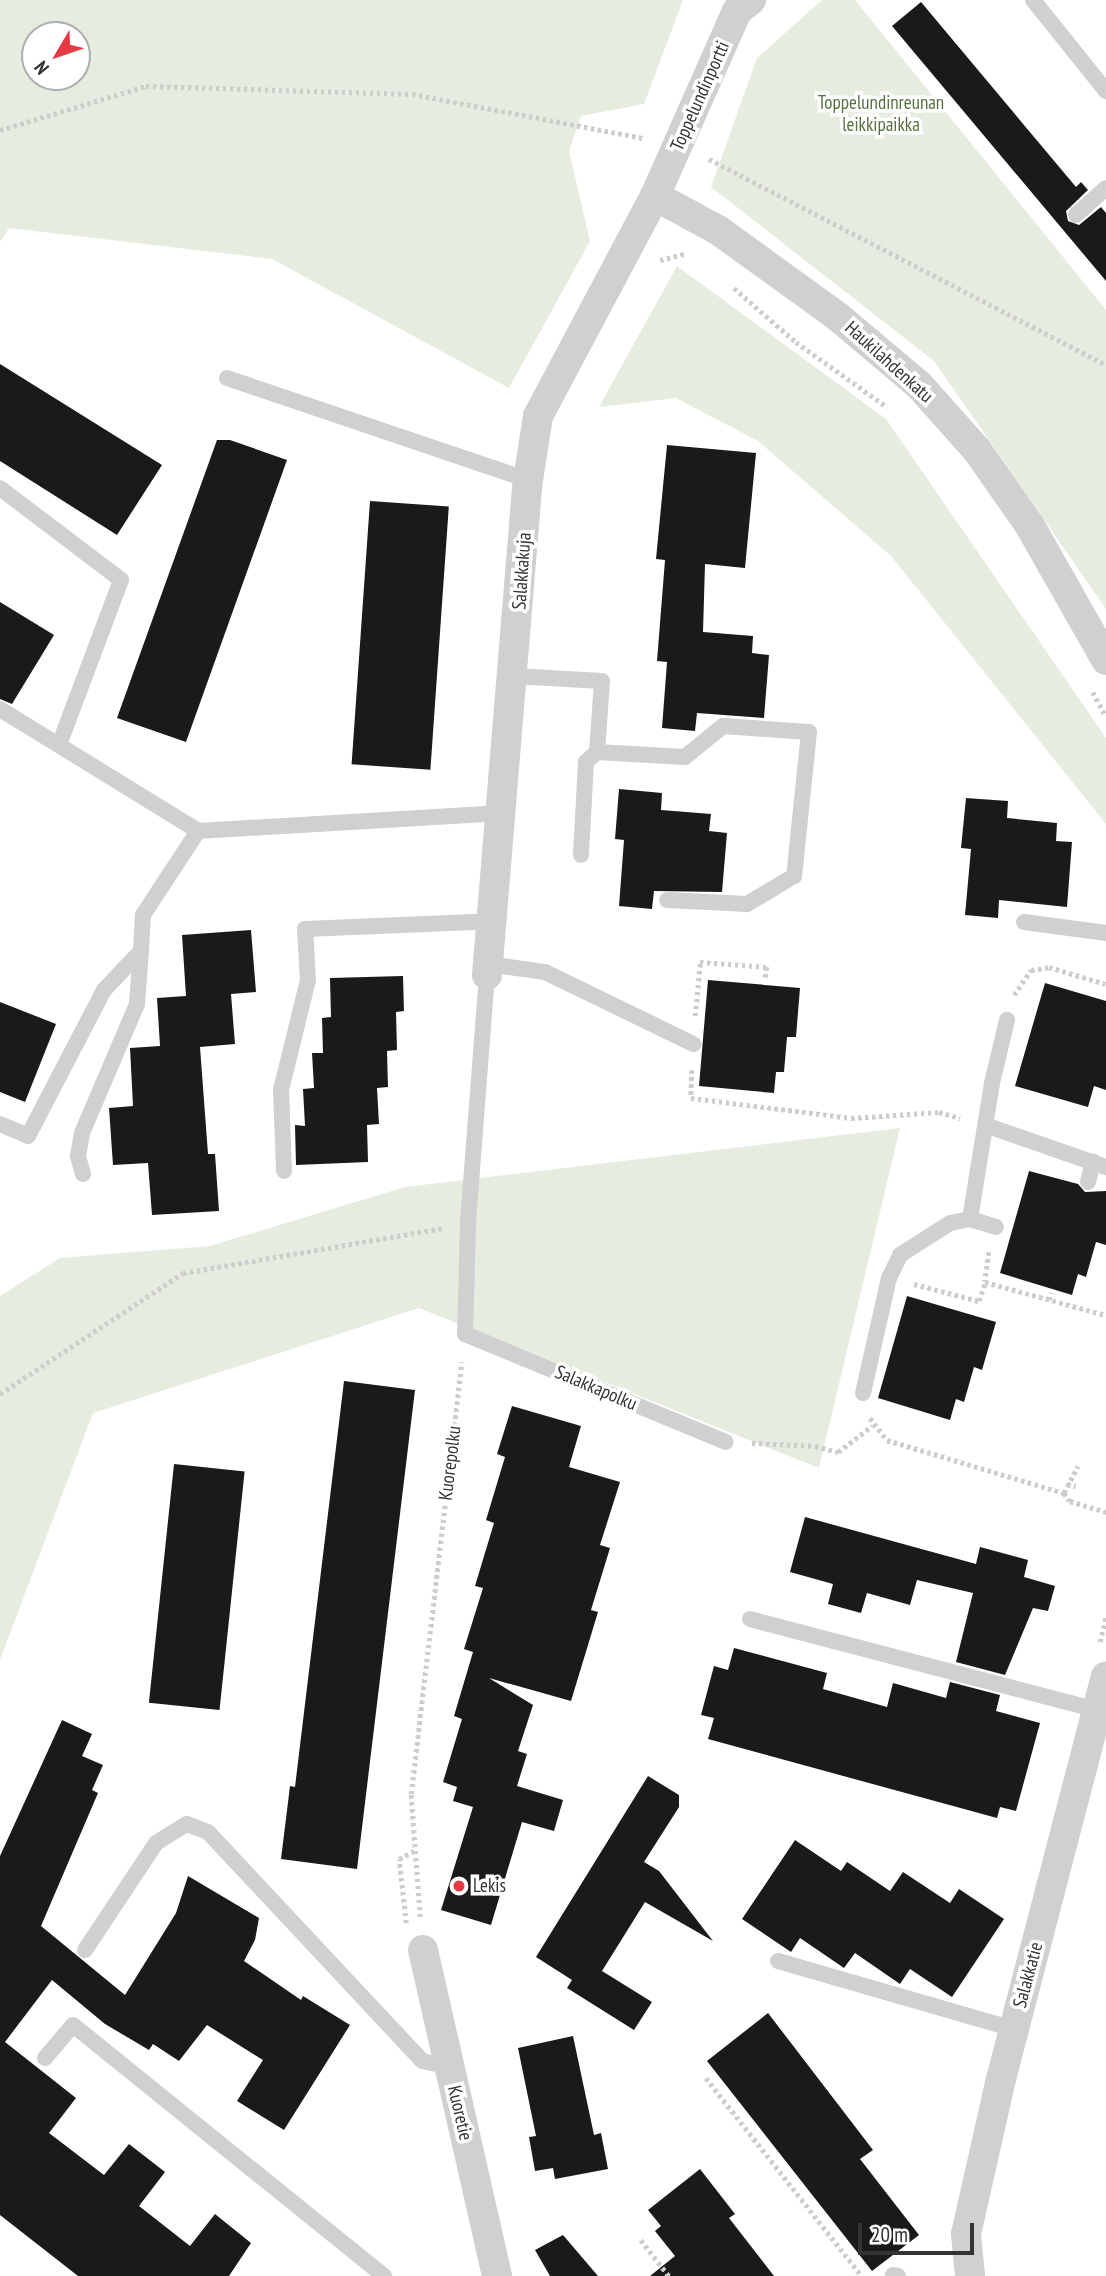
<!DOCTYPE html>
<html>
<head>
<meta charset="utf-8">
<style>
  body { margin:0 }
  #map { position:relative; width:1106px; height:2276px; overflow:hidden; background:#fff; font-family:"PT Sans Narrow",sans-serif }
  div>[style] { position:absolute }
  [style*='--x'] { left:calc(var(--x)*1px); top:calc(var(--y)*1px); width:calc(var(--w)*1px); rotate:calc(var(--a)*1deg) }
  .green>* { inset:0; background:#e6ecdf }
  .building>* { inset:0; background:#1a1a1a; transform-origin:0 0 }
  .path>* { height:4.5px; margin-top:-2.25px; transform-origin:0; background:repeating-linear-gradient(90deg,#cdcdcd 0 3.5px,transparent 0 7px) }
  .service>* { height:16px; margin:-8px; padding:0 8px; transform-origin:8px; border-radius:8px; background:#d0d0d0 }
  .minor>* { height:30px; margin:-15px; padding:0 15px; transform-origin:15px; border-radius:15px; background:#d0d0d0 }
  .dots>* { width:19px; height:19px; translate:-50% -50%; box-sizing:border-box; border:4px solid #fff; border-radius:50% }
  span { translate:-50% -50%; white-space:nowrap; text-align:center; line-height:1.15; -webkit-text-stroke:7px #fff; paint-order:stroke }
  .street-label { font-size:19px; color:#333 }
  .park-label { font-size:19px; color:#56703f }
  .poi-label { font-size:19px; color:#333 }
  .left { translate:0 -50%; text-align:left }
  .north { position:absolute; left:21px; top:21px; width:70px; height:70px; box-sizing:border-box; background:#fff; border:2px solid #adadad; border-radius:50%; rotate:231deg; font-size:19px; font-weight:700; line-height:28px; text-align:center; color:#333 }
  .north::after { content:''; display:block; margin:auto; width:24px; height:32px; background:#e63946; clip-path:polygon(50% 0,100% 100%,50% 72%,0 100%) }
  .scale { position:absolute; left:858px; top:2223px; width:116px; height:32px; box-sizing:border-box; border:4px solid #333; border-top:0; padding-left:9px; font-size:21px; line-height:24px; white-space:nowrap; color:#333; -webkit-text-stroke:5px #fff; paint-order:stroke }
</style>
</head>
<body>
<div id="map">
  <div class="green">
    <i style="clip-path:polygon(evenodd,0 0,683px 0,644px 104px,581px 116px,569px 151px,590px 241px,509px 388px,272px 259px,9px 228px,0 242px,0 0,35px 35px,77px 35px,77px 77px,35px 77px,35px 35px)"></i>
    <i style="clip-path:polygon(822px 0,855px 0,1106px 310px,1106px 609px,934px 361px,711px 187px,757px 58px)"></i>
    <i style="clip-path:polygon(677px 266px,886px 419px,1106px 738px,1106px 824px,891px 556px,758px 441px,676px 398px,599px 407px)"></i>
    <i style="clip-path:polygon(900px 1128px,819px 1468px,419px 1308px,93px 1413px,0 1660px,0 1296px,60px 1258px,210px 1246px,405px 1187px)"></i>
  </div>
  <div class="building">
    <i style="clip-path:polygon(921px 2px,1076px 187px,1081px 182px,1088px 190px,1066px 211px,1068px 221px,1079px 225px,1101px 207px,1106px 213px,1106px 281px,892px 26px)"></i>
    <i style="clip-path:polygon(0 364px,162px 465px,117px 535px,0 461px)"></i>
    <i style="clip-path:polygon(217px 440px,230px 440px,287px 460px,186px 742px,117px 718px)"></i>
    <i style="clip-path:polygon(667px 445px,756px 453px,745px 568px,705px 564px,703px 632px,753px 636px,752px 653px,769px 655px,764px 718px,697px 713px,695px 731px,662px 728px,667px 662px,657px 661px,665px 560px,656px 559px)"></i>
    <i style="left:370px;top:501px;width:79px;height:264px;rotate:4deg"></i>
    <i style="clip-path:polygon(0 602px,54px 635px,12px 704px,0 699px)"></i>
    <i style="clip-path:polygon(619px 789px,662px 793px,661px 810px,711px 814px,709px 831px,727px 833px,722px 892px,654px 891px,652px 909px,619px 906px,624px 840px,615px 839px)"></i>
    <i style="clip-path:polygon(966px 798px,1008px 801px,1007px 818px,1057px 823px,1056px 841px,1072px 842px,1067px 907px,999px 900px,998px 918px,965px 915px,971px 849px,961px 848px)"></i>
    <i style="clip-path:polygon(251px 930px,256px 992px,231px 994px,235px 1044px,200px 1047px,208px 1154px,215px 1154px,219px 1211px,152px 1215px,148px 1163px,113px 1165px,109px 1108px,133px 1106px,130px 1048px,160px 1046px,157px 998px,186px 996px,182px 935px)"></i>
    <i style="clip-path:polygon(403px 976px,404px 1011px,396px 1012px,397px 1050px,387px 1051px,388px 1087px,377px 1088px,379px 1124px,367px 1125px,368px 1162px,296px 1165px,295px 1125px,305px 1126px,303px 1089px,314px 1088px,312px 1053px,323px 1053px,322px 1018px,331px 1017px,330px 978px)"></i>
    <i style="clip-path:polygon(708px 980px,800px 988px,796px 1037px,787px 1037px,784px 1072px,776px 1072px,774px 1093px,699px 1086px)"></i>
    <i style="clip-path:polygon(1045px 983px,1106px 1001px,1106px 1090px,1094px 1086px,1088px 1107px,1015px 1086px)"></i>
    <i style="clip-path:polygon(0 1002px,56px 1024px,25px 1102px,0 1092px)"></i>
    <i style="clip-path:polygon(1029px 1171px,1078px 1184px,1085px 1192px,1106px 1191px,1106px 1245px,1096px 1242px,1086px 1277px,1078px 1274px,1072px 1295px,1000px 1273px)"></i>
    <i style="clip-path:polygon(907px 1296px,996px 1322px,982px 1370px,974px 1367px,964px 1402px,956px 1399px,950px 1420px,878px 1398px)"></i>
    <i style="clip-path:polygon(344px 1381px,415px 1390px,357px 1869px,281px 1859px,290px 1786px,295px 1787px)"></i>
    <i style="clip-path:polygon(512px 1406px,581px 1426px,569px 1467px,620px 1482px,600px 1545px,610px 1548px,591px 1610px,598px 1612px,571px 1701px,489px 1678px,533px 1705px,518px 1751px,527px 1754px,517px 1786px,563px 1800px,554px 1831px,522px 1822px,491px 1925px,441px 1910px,473px 1807px,453px 1801px,457px 1787px,443px 1782px,462px 1719px,454px 1716px,473px 1652px,464px 1649px,483px 1588px,475px 1586px,494px 1523px,486px 1520px,505px 1457px,497px 1454px)"></i>
    <i style="left:174px;top:1464px;width:71px;height:240px;rotate:6deg"></i>
    <i style="clip-path:polygon(805px 1517px,976px 1564px,980px 1547px,1028px 1560px,1024px 1577px,1055px 1586px,1048px 1611px,1033px 1608px,1005px 1675px,956px 1662px,973px 1593px,917px 1580px,910px 1605px,867px 1593px,861px 1613px,828px 1604px,833px 1584px,790px 1572px)"></i>
    <i style="clip-path:polygon(734px 1648px,827px 1673px,823px 1689px,887px 1707px,893px 1683px,946px 1698px,950px 1682px,1000px 1695px,996px 1711px,1040px 1723px,1016px 1811px,1000px 1807px,997px 1818px,708px 1739px,714px 1718px,701px 1715px,714px 1666px,728px 1670px)"></i>
    <i style="clip-path:polygon(62px 1720px,92px 1734px,82px 1756px,103px 1765px,92px 1790px,98px 1793px,41px 1926px,125px 1995px,176px 1913px,188px 1876px,259px 1918px,255px 1940px,244px 1961px,301px 2000px,303px 1996px,350px 2025px,284px 2130px,237px 2101px,263px 2060px,207px 2025px,179px 2061px,153px 2044px,149px 2050px,105px 2024px,52px 1980px,5px 2042px,76px 2098px,49px 2133px,104px 2175px,129px 2144px,165px 2172px,139px 2206px,190px 2246px,215px 2214px,251px 2243px,229px 2276px,78px 2276px,0 2215px,0 1856px)"></i>
    <i style="clip-path:polygon(648px 1776px,679px 1795px,679px 1807px,644px 1862px,659px 1871px,713px 1941px,645px 1902px,602px 1971px,652px 2002px,634px 2030px,567px 1988px,572px 1980px,536px 1957px)"></i>
    <i style="clip-path:polygon(795px 1840px,841px 1871px,847px 1862px,890px 1891px,903px 1872px,950px 1903px,959px 1889px,1004px 1919px,952px 1997px,910px 1969px,900px 1984px,855px 1953px,844px 1968px,800px 1938px,791px 1952px,742px 1919px)"></i>
    <i style="clip-path:polygon(768px 2013px,873px 2150px,860px 2159px,919px 2235px,872px 2271px,707px 2061px)"></i>
    <i style="clip-path:polygon(573px 2036px,594px 2135px,601px 2133px,608px 2169px,555px 2179px,553px 2168px,535px 2171px,529px 2137px,536px 2136px,518px 2048px)"></i>
    <i style="clip-path:polygon(700px 2169px,735px 2214px,729px 2218px,774px 2276px,650px 2276px,675px 2256px,655px 2231px,661px 2226px,648px 2210px)"></i>
    <i style="clip-path:polygon(563px 2235px,598px 2276px,550px 2276px,535px 2250px)"></i>
  </div>
  <div class="path">
    <i style="--x:0;--y:130;--w:152;--a:-16.8"></i>
    <i style="--x:146;--y:86;--w:266;--a:1.7"></i>
    <i style="--x:412;--y:94;--w:235;--a:10.8"></i>
    <i style="--x:709;--y:159;--w:447;--a:27.4"></i>
    <i style="--x:660;--y:260;--w:25;--a:-14"></i>
    <i style="--x:734;--y:288;--w:82;--a:41.1"></i>
    <i style="--x:796;--y:342;--w:112;--a:35.5"></i>
    <i style="--x:1093;--y:692;--w:27;--a:62"></i>
    <i style="--x:1014;--y:995;--w:30;--a:-56"></i>
    <i style="--x:1031;--y:970;--w:18;--a:-9"></i>
    <i style="--x:1049;--y:967;--w:59;--a:16.6"></i>
    <i style="--x:695;--y:1016;--w:54;--a:-84.7"></i>
    <i style="--x:700;--y:962;--w:67;--a:4.3"></i>
    <i style="--x:767;--y:967;--w:13;--a:99"></i>
    <i style="--x:692;--y:1070;--w:28;--a:92"></i>
    <i style="--x:691;--y:1098;--w:161;--a:7.1"></i>
    <i style="--x:851;--y:1118;--w:88;--a:-3.9"></i>
    <i style="--x:939;--y:1112;--w:22;--a:16"></i>
    <i style="--x:989;--y:1252;--w:30;--a:98"></i>
    <i style="--x:985;--y:1282;--w:125;--a:15.3"></i>
    <i style="--x:914;--y:1284;--w:67;--a:14.7"></i>
    <i style="--x:979;--y:1301;--w:20;--a:-72"></i>
    <i style="--x:1049;--y:1300;--w:8;--a:-76"></i>
    <i style="--x:0;--y:1394;--w:219;--a:-33.5"></i>
    <i style="--x:183;--y:1273;--w:264;--a:-9.8"></i>
    <i style="--x:870;--y:1418;--w:28;--a:52"></i>
    <i style="--x:887;--y:1440;--w:185;--a:16.7"></i>
    <i style="--x:1064;--y:1493;--w:10;--a:53"></i>
    <i style="--x:1070;--y:1501;--w:38;--a:17"></i>
    <i style="--x:752;--y:1443;--w:63;--a:2.7"></i>
    <i style="--x:815;--y:1446;--w:24;--a:15"></i>
    <i style="--x:838;--y:1452;--w:43;--a:-37.4"></i>
    <i style="--x:1067;--y:1484;--w:9;--a:13"></i>
    <i style="--x:1064;--y:1493;--w:30;--a:-63"></i>
    <i style="--x:1100;--y:1642;--w:26;--a:-77"></i>
    <i style="--x:420;--y:1917;--w:123;--a:-94.2"></i>
    <i style="--x:411;--y:1794;--w:435;--a:-83.3"></i>
    <i style="--x:406;--y:1923;--w:64;--a:-96.2"></i>
    <i style="--x:399;--y:1859;--w:17;--a:-28"></i>
    <i style="--x:706;--y:2078;--w:252;--a:51.8"></i>
    <i style="--x:641;--y:2240;--w:46;--a:52.1"></i>
  </div>
  <div class="service">
    <i style="--x:1033;--y:0;--w:117;--a:51.3"></i>
    <i style="--x:1076;--y:215;--w:40;--a:-42"></i>
    <i style="--x:227;--y:378;--w:318;--a:18.7"></i>
    <i style="--x:0;--y:488;--w:152;--a:37.2"></i>
    <i style="--x:121;--y:580;--w:176;--a:110.6"></i>
    <i style="--x:514;--y:676;--w:88;--a:3.3"></i>
    <i style="--x:602;--y:681;--w:71;--a:94"></i>
    <i style="--x:597;--y:752;--w:15;--a:138"></i>
    <i style="--x:586;--y:762;--w:93;--a:93.1"></i>
    <i style="--x:0;--y:709;--w:233;--a:31.6"></i>
    <i style="--x:597;--y:752;--w:88;--a:3.3"></i>
    <i style="--x:685;--y:757;--w:49;--a:-39.2"></i>
    <i style="--x:723;--y:726;--w:86;--a:4"></i>
    <i style="--x:809;--y:732;--w:145;--a:95.9"></i>
    <i style="--x:794;--y:876;--w:55;--a:149.2"></i>
    <i style="--x:747;--y:904;--w:80;--a:-177.1"></i>
    <i style="--x:1024;--y:922;--w:83;--a:7.6"></i>
    <i style="--x:488;--y:964;--w:58;--a:8"></i>
    <i style="--x:545;--y:972;--w:165;--a:25.9"></i>
    <i style="--x:487;--y:975;--w:249;--a:94.4"></i>
    <i style="--x:468;--y:1223;--w:111;--a:91.5"></i>
    <i style="--x:465;--y:1334;--w:282;--a:22.5"></i>
    <i style="--x:0;--y:1124;--w:30;--a:23"></i>
    <i style="--x:28;--y:1136;--w:165;--a:-62.5"></i>
    <i style="--x:104;--y:990;--w:54;--a:-46.5"></i>
    <i style="--x:141;--y:951;--w:36;--a:-87"></i>
    <i style="--x:143;--y:915;--w:100;--a:-56.8"></i>
    <i style="--x:198;--y:831;--w:305;--a:-3.4"></i>
    <i style="--x:988;--y:1126;--w:125;--a:19.2"></i>
    <i style="--x:284;--y:1171;--w:81;--a:-92.1"></i>
    <i style="--x:281;--y:1090;--w:113;--a:-76.2"></i>
    <i style="--x:308;--y:980;--w:51;--a:-93.4"></i>
    <i style="--x:305;--y:929;--w:187;--a:-2.4"></i>
    <i style="--x:83;--y:1174;--w:19;--a:-106"></i>
    <i style="--x:78;--y:1156;--w:23;--a:-80"></i>
    <i style="--x:82;--y:1133;--w:140;--a:-66.9"></i>
    <i style="--x:137;--y:1004;--w:53;--a:-85.7"></i>
    <i style="--x:1088;--y:1182;--w:21;--a:-76"></i>
    <i style="--x:970;--y:1219;--w:27;--a:17"></i>
    <i style="--x:863;--y:1393;--w:118;--a:-77.3"></i>
    <i style="--x:889;--y:1278;--w:25;--a:-64"></i>
    <i style="--x:900;--y:1255;--w:59;--a:-32.6"></i>
    <i style="--x:950;--y:1223;--w:20;--a:-11"></i>
    <i style="--x:970;--y:1219;--w:138;--a:-80.8"></i>
    <i style="--x:992;--y:1083;--w:65;--a:-76.6"></i>
    <i style="--x:750;--y:1619;--w:359;--a:14.7"></i>
    <i style="--x:85;--y:1950;--w:128;--a:-56.4"></i>
    <i style="--x:156;--y:1843;--w:36;--a:-32"></i>
    <i style="--x:187;--y:1824;--w:22;--a:21"></i>
    <i style="--x:208;--y:1832;--w:313;--a:46.9"></i>
    <i style="--x:422;--y:2061;--w:29;--a:12"></i>
    <i style="--x:778;--y:1961;--w:246;--a:16.1"></i>
    <i style="--x:45;--y:2058;--w:43;--a:-49.7"></i>
    <i style="--x:73;--y:2025;--w:400;--a:38.9"></i>
    <i style="--x:893;--y:2275;--w:5;--a:11"></i>
  </div>
  <div class="minor">
    <i style="--x:655;--y:196;--w:72;--a:28.4"></i>
    <i style="--x:718;--y:230;--w:147;--a:35.9"></i>
    <i style="--x:837;--y:316;--w:107;--a:40.1"></i>
    <i style="--x:919;--y:385;--w:87;--a:48.3"></i>
    <i style="--x:977;--y:450;--w:93;--a:55.1"></i>
    <i style="--x:1030;--y:526;--w:154;--a:60.4"></i>
    <i style="--x:487;--y:975;--w:497;--a:-85.3"></i>
    <i style="--x:528;--y:480;--w:65;--a:-81.1"></i>
    <i style="--x:538;--y:416;--w:249;--a:-62"></i>
    <i style="--x:655;--y:196;--w:202;--a:-66.1"></i>
    <i style="--x:737;--y:11;--w:18;--a:-38"></i>
    <i style="--x:423;--y:1950;--w:334;--a:77.2"></i>
    <i style="--x:970;--y:2276;--w:42;--a:-95.4"></i>
    <i style="--x:966;--y:2234;--w:159;--a:-77.3"></i>
    <i style="--x:1001;--y:2079;--w:416;--a:-75.4"></i>
  </div>
  <div class="dots">
    <i style="left:459px;top:1886px;background:#e63946"></i>
  </div>
  <div class="street-label">
    <span style="left:700px;top:96px;rotate:-66deg">Toppelundinportti</span>
    <span style="left:889px;top:362px;rotate:42deg">Haukilahdenkatu</span>
    <span style="left:522px;top:571px;rotate:-86deg">Salakkakuja</span>
    <span style="left:596px;top:1388px;rotate:23deg">Salakkapolku</span>
    <span style="left:450px;top:1463px;rotate:-83deg">Kuorepolku</span>
    <span style="left:1028px;top:1975px;rotate:-75deg">Salakkatie</span>
    <span style="left:460px;top:2113px;rotate:77deg">Kuoretie</span>
  </div>
  <div class="park-label">
    <span style="left:881px;top:114px">Toppelundinreunan<br>leikkipaikka</span>
  </div>
  <div class="poi-label">
    <span class="left" style="left:473px;top:1886px">Lekis</span>
  </div>
  <div class="north">N</div>
  <div class="scale">20 m</div>
</div>
</body>
</html>
